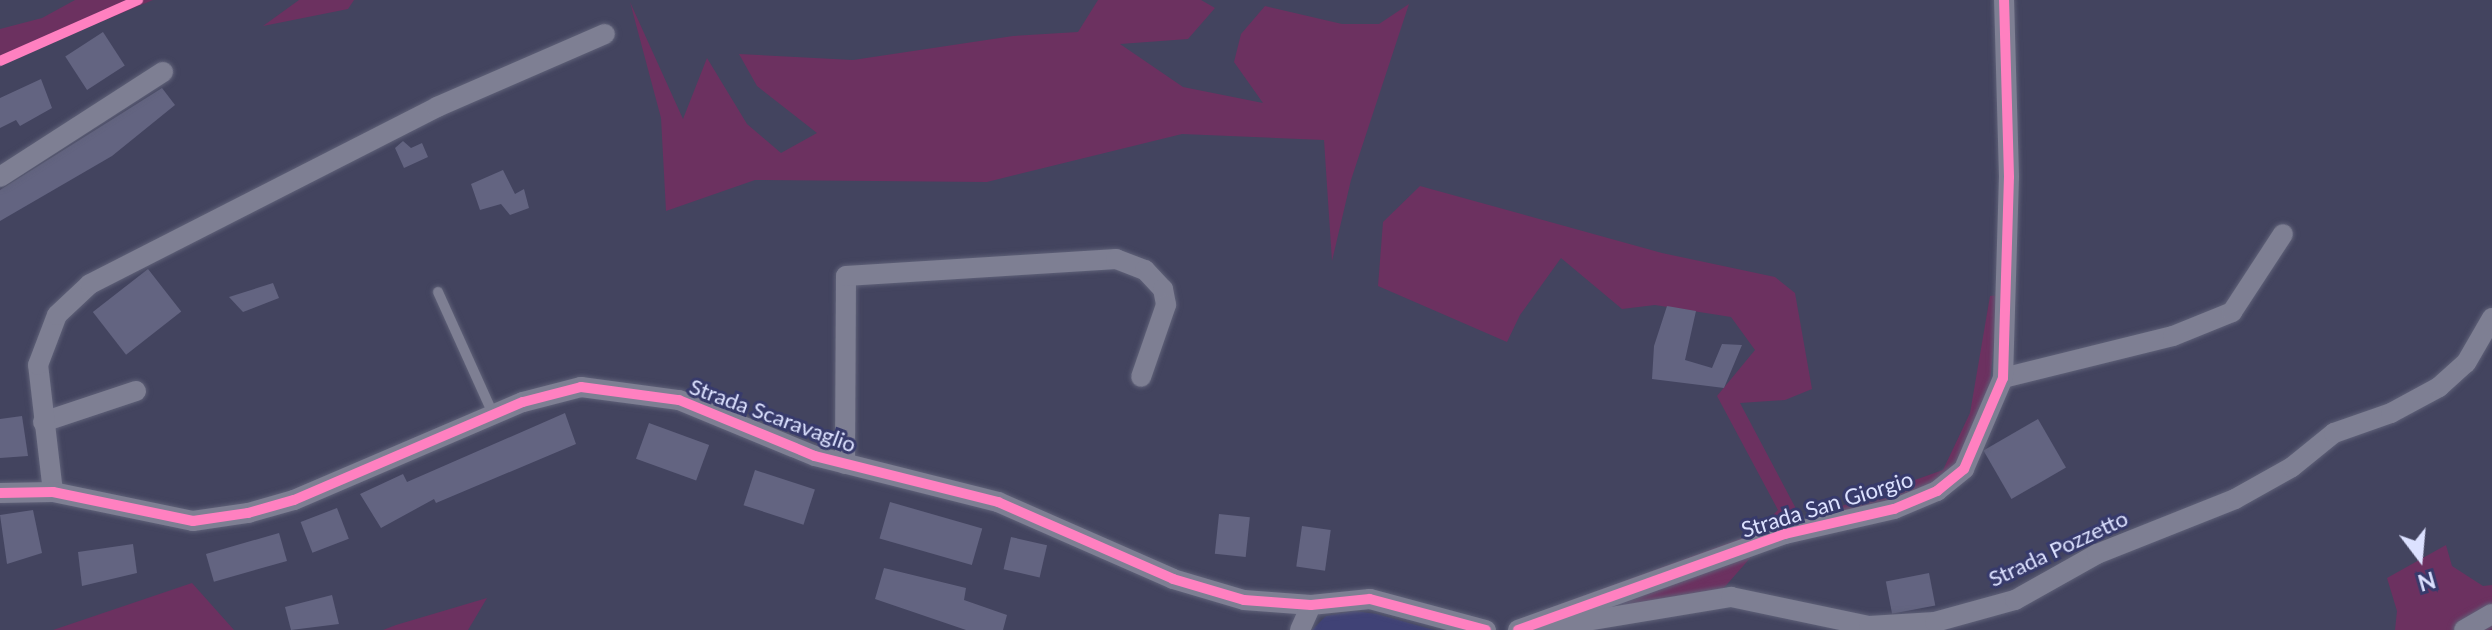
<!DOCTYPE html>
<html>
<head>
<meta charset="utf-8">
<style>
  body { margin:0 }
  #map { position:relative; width:2492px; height:630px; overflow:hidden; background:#43445f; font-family:Lato,sans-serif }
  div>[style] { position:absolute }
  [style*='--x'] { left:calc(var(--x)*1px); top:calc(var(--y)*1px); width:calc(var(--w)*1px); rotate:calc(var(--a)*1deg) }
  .built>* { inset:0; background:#404276 }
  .green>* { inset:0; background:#6c3160 }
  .building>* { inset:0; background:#636481; transform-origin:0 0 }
  .roads { filter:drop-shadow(0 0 2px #5f6178) drop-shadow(0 0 2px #5f6178) }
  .service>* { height:10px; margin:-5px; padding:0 5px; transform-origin:5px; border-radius:5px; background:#7e7f93 }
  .minor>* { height:20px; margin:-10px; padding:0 10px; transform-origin:10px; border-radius:10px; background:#7e7f93 }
  .cycleway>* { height:10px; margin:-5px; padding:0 5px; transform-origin:5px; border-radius:5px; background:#ff80c0 }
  span { translate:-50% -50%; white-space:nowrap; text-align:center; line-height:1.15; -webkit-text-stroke:6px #373a6b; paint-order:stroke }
  .street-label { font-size:22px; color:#dce1ff }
  .north { position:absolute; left:2380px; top:518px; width:80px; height:80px; -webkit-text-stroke:6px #373a6b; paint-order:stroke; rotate:164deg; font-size:22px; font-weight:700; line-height:32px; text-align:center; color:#dce1ff }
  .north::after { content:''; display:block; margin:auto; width:28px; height:36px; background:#dce1ff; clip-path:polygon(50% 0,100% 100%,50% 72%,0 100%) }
</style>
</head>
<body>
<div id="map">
  <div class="built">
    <i style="clip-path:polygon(1354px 611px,1377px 614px,1434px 630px,1312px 630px,1326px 616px)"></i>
  </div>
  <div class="green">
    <i style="clip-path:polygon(75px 0,153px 0,0 64px,0 29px,42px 18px)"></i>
    <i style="clip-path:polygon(299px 0,354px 0,348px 9px,263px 26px)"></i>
    <i style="clip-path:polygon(1098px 0,1201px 0,1215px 8px,1188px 39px,1120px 44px,1183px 87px,1263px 103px,1234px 62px,1241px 34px,1265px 6px,1342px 24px,1379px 24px,1409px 4px,1351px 180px,1332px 261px,1324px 140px,1182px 134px,987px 182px,755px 180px,666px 211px,661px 118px,630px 2px,683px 119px,707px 58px,747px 124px,781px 153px,817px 133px,757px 86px,739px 54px,853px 60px,1013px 36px,1078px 32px)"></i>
    <i style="clip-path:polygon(1420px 186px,1662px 253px,1775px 277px,1795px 293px,1812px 389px,1785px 400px,1740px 403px,1802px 520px,1943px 470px,1970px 413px,1990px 296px,1999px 295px,1988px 402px,1962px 462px,1917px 492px,1773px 532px,1722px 590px,1601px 610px,1544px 610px,1755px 533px,1778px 510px,1717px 396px,1755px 350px,1731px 317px,1655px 305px,1622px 309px,1561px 258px,1520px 315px,1507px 342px,1378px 286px,1383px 222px)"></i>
    <i style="clip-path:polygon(2446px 545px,2452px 566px,2483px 586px,2492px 585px,2492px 630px,2395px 630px,2397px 611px,2387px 578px)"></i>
    <i style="clip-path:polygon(192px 583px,234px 630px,53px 630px)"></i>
    <i style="clip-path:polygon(487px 598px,468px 630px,383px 630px,396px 625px)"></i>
  </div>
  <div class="building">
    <i style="left:103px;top:32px;width:40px;height:45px;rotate:57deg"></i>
    <i style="clip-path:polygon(41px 79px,52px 108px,20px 126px,16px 120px,0 128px,0 98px)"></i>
    <i style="clip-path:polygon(162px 88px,175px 105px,112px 156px,0 221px,0 190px)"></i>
    <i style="clip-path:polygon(403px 141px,411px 148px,422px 143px,428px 157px,404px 168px,395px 148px)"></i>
    <i style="clip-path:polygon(503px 170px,515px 194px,524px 189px,529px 208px,510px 215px,501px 204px,480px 210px,471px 184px)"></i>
    <i style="left:148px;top:269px;width:54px;height:70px;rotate:52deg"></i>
    <i style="clip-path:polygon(273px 283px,279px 298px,243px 312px,229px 297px)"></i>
    <i style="clip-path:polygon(1667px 306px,1696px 311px,1685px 360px,1712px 368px,1722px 344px,1742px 345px,1724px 388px,1652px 379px,1654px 346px)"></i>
    <i style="clip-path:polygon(565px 413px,576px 444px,436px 503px,434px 499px,381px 528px,360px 494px,403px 474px,407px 482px)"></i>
    <i style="clip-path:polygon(22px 416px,28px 456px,0 458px,0 419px)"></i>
    <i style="left:2038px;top:419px;width:56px;height:63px;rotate:60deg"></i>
    <i style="left:649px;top:423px;width:64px;height:38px;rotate:20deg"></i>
    <i style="left:755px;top:470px;width:63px;height:37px;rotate:18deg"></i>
    <i style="left:890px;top:502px;width:96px;height:38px;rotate:16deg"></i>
    <i style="left:337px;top:508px;width:33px;height:39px;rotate:69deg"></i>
    <i style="clip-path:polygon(33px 510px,42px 553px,7px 564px,0 515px)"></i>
    <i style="left:1219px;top:514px;width:31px;height:40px;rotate:6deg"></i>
    <i style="left:1302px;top:526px;width:29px;height:41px;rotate:8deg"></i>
    <i style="left:279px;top:533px;width:29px;height:76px;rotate:74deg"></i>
    <i style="left:1011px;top:537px;width:37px;height:33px;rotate:13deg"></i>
    <i style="clip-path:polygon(133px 544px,137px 573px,82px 586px,78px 552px)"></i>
    <i style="clip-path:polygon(884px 568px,966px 588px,964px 600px,1007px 615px,1003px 630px,966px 630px,875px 599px)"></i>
    <i style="left:1929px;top:573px;width:33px;height:44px;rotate:79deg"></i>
    <i style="clip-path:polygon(332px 595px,339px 624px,291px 630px,285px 607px)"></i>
  </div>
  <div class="roads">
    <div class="service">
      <i style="--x:438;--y:292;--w:134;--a:65.7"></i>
    </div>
    <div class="minor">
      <i style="--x:0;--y:177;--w:194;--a:-32.8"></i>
      <i style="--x:2003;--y:378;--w:175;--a:-13.9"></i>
      <i style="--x:2173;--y:336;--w:64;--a:-22.1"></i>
      <i style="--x:2232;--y:312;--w:93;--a:-56.8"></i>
      <i style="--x:43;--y:422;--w:98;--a:-18.4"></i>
      <i style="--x:845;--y:464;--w:188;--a:-89.7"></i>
      <i style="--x:846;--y:276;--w:271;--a:-3.6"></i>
      <i style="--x:1116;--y:259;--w:31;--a:21"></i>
      <i style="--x:1145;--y:270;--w:26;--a:47"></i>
      <i style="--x:1163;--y:289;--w:16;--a:79"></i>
      <i style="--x:1166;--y:305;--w:76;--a:109.1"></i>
      <i style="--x:53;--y:492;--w:128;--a:-96.7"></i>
      <i style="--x:38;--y:365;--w:53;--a:-69.2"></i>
      <i style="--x:57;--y:315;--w:45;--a:-43.2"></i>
      <i style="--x:90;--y:284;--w:390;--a:-27"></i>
      <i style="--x:437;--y:107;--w:183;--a:-23.5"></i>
      <i style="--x:0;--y:493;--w:53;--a:-1.1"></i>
      <i style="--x:53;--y:492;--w:143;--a:11.7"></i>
      <i style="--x:193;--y:521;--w:56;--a:-8.3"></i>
      <i style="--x:248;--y:513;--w:48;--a:-15.8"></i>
      <i style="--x:294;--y:500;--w:249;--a:-23.2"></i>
      <i style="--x:523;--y:402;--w:60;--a:-14.5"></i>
      <i style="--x:581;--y:387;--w:99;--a:7.6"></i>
      <i style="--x:679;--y:400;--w:147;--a:22.4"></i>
      <i style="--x:815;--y:456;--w:189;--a:14.1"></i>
      <i style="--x:998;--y:502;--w:191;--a:23.7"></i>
      <i style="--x:1173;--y:579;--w:74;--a:16.5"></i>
      <i style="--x:1244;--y:600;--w:67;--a:4.3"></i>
      <i style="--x:1311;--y:605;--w:59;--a:-5.8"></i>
      <i style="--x:1370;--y:599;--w:120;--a:15"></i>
      <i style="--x:1300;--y:630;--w:27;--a:-66"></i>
      <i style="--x:1518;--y:630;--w:284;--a:-19.8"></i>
      <i style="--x:1785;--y:534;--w:112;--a:-12.9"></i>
      <i style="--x:1894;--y:509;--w:47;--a:-22.7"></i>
      <i style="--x:1937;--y:491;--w:35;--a:-39"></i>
      <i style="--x:1964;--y:469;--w:99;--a:-66.8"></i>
      <i style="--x:2003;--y:378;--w:201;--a:-88.3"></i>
      <i style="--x:2009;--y:177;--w:177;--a:-91.6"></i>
      <i style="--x:1533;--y:630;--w:201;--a:-9.5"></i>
      <i style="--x:1731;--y:597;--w:141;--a:11.9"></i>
      <i style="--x:1869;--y:626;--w:66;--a:-3.5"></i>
      <i style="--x:1935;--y:622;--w:83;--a:-15.4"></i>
      <i style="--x:2015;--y:600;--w:94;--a:-29.3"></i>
      <i style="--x:2097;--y:554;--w:149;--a:-21.7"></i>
      <i style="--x:2235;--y:499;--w:65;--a:-29.3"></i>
      <i style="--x:2292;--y:467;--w:54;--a:-39"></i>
      <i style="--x:2334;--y:433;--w:60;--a:-19.3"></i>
      <i style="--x:2391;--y:413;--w:55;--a:-28.4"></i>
      <i style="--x:2439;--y:387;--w:36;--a:-42"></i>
      <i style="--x:2466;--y:363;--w:52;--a:-60"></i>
      <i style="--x:2464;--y:630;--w:32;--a:-30"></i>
    </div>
  </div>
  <div class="cycleway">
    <i style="--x:0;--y:61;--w:151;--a:-23.8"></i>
    <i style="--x:0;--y:493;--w:53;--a:-1.1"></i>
    <i style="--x:53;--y:492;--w:143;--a:11.7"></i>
    <i style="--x:193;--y:521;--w:56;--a:-8.3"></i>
    <i style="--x:248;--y:513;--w:48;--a:-15.8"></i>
    <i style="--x:294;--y:500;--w:249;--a:-23.2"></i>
    <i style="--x:523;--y:402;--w:60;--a:-14.5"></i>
    <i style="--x:581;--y:387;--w:99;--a:7.6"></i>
    <i style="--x:679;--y:400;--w:147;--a:22.4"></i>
    <i style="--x:815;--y:456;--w:189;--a:14.1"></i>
    <i style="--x:998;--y:502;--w:191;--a:23.7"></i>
    <i style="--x:1173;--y:579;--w:74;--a:16.5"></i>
    <i style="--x:1244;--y:600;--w:67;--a:4.3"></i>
    <i style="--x:1311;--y:605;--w:59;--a:-5.8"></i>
    <i style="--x:1370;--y:599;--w:120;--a:15"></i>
    <i style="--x:1518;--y:630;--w:284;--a:-19.8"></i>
    <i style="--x:1785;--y:534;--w:112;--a:-12.9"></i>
    <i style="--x:1894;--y:509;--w:47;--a:-22.7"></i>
    <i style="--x:1937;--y:491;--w:35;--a:-39"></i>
    <i style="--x:1964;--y:469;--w:99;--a:-66.8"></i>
    <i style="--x:2003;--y:378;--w:201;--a:-88.3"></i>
    <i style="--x:2009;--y:177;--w:177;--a:-91.6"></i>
  </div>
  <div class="street-label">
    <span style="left:773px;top:415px;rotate:20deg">Strada Scaravaglio</span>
    <span style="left:1827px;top:504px;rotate:-17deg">Strada San Giorgio</span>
    <span style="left:2058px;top:548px;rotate:-25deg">Strada Pozzetto</span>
  </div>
  <div class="north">N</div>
</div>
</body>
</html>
